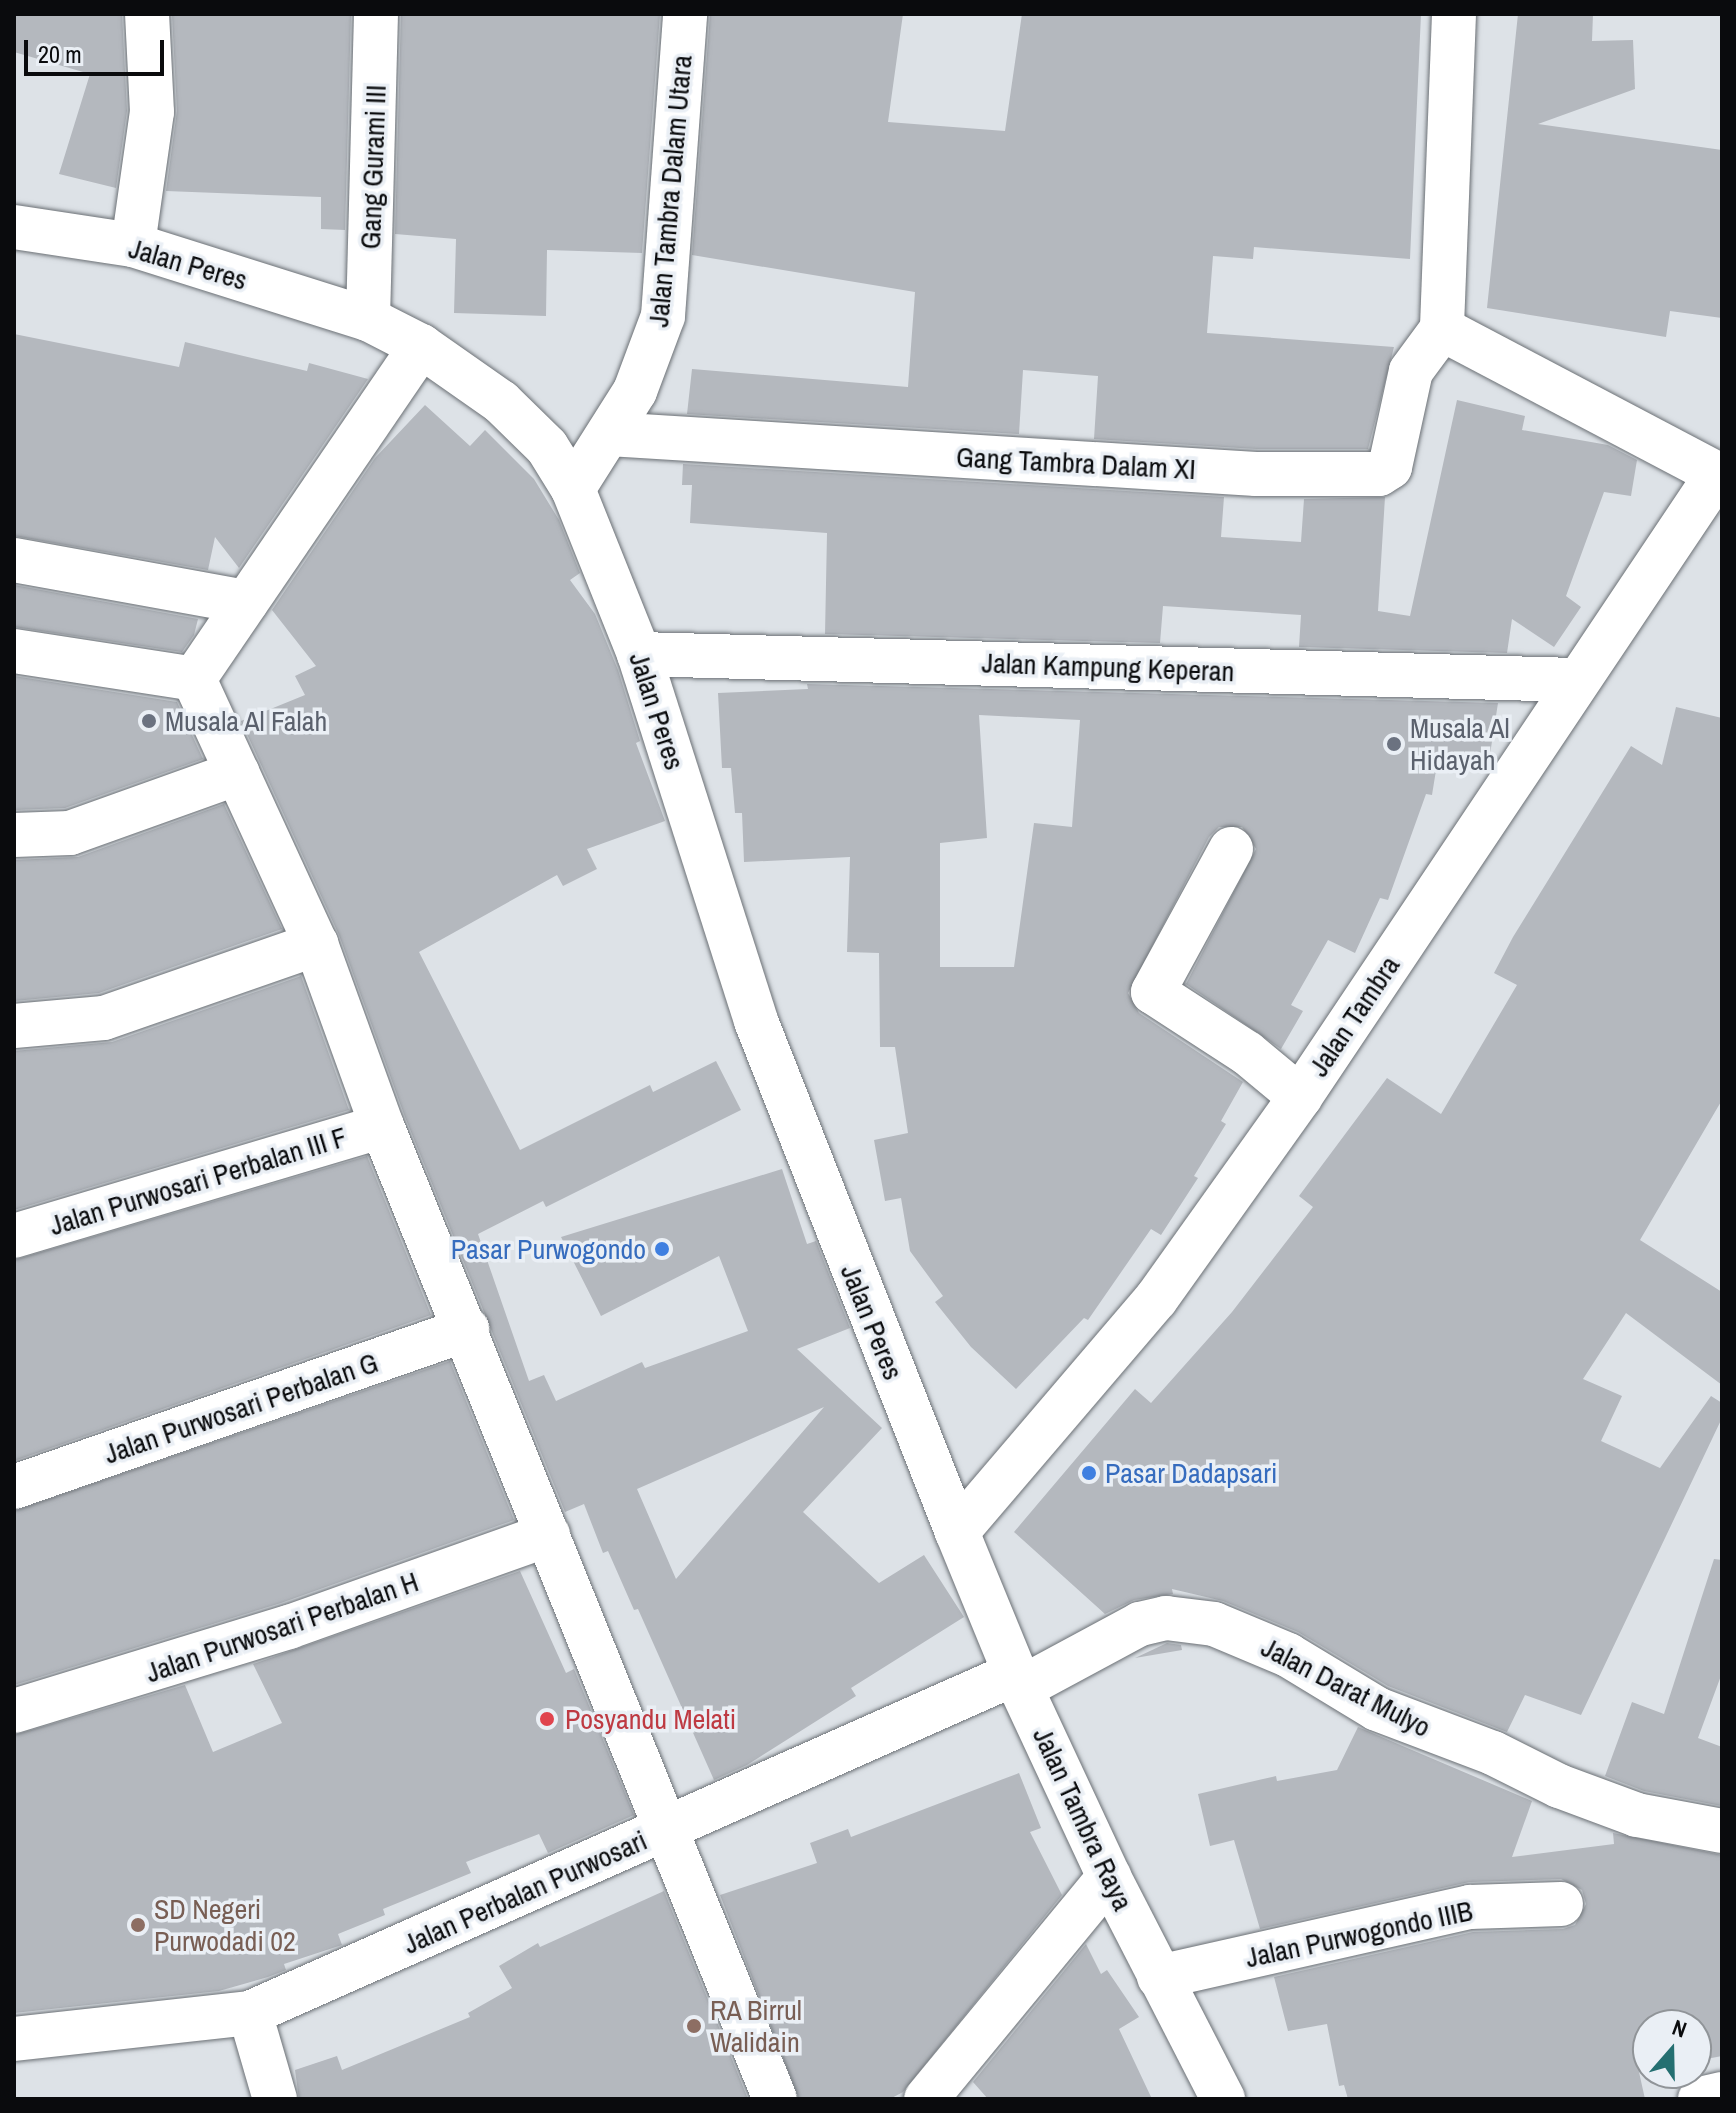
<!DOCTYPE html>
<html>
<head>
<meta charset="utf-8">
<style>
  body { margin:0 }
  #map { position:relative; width:1736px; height:2113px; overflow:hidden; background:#dde2e7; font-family:"Archivo Narrow",sans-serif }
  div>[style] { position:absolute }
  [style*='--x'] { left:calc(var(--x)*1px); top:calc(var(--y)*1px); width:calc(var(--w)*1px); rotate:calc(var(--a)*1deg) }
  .building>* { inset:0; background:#b4b8be }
  .roads { filter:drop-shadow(0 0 2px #6b7075) drop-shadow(0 0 2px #6b7075) }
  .street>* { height:44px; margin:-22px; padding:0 22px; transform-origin:22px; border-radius:22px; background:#fff }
  .secondary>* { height:44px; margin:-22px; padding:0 22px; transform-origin:22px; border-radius:22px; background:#fff }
  .dots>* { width:22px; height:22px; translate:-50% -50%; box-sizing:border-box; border:4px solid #eaeff5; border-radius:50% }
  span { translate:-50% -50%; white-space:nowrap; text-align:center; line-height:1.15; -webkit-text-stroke:7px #eaeff5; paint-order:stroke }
  .street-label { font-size:28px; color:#0a0b0d }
  .worship-label { font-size:28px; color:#5b616d }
  .left { translate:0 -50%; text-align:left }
  .shop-label { font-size:28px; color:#366cbe }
  .right { translate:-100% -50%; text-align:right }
  .health-label { font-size:28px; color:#be3a42 }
  .education-label { font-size:28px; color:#785e54 }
  .frame { position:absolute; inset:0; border:16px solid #0a0b0d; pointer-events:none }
  .north { position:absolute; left:1632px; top:2009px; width:80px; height:80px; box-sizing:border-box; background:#eaeff5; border:2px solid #909498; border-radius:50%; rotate:20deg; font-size:22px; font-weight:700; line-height:32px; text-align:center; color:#0a0b0d }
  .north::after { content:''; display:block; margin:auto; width:28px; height:36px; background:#246f71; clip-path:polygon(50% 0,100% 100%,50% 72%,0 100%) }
  .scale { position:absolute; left:24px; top:40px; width:140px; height:36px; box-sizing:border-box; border:4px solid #0a0b0d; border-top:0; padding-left:10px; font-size:24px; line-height:28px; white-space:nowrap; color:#0a0b0d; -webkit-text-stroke:6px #eaeff5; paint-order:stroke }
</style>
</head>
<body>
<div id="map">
  <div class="building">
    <i style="clip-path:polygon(14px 14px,122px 14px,127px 111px,116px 188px,59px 174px,90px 74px,14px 52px)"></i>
    <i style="clip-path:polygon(172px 14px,351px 14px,345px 230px,321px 229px,321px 197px,166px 191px,177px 111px)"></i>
    <i style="clip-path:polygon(401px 14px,660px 14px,642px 253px,547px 250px,546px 316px,454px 313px,456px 239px,395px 234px)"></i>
    <i style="clip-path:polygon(710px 14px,903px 14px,888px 122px,1005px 131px,1022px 14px,1421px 14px,1410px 259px,1254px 247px,1253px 259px,1213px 256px,1207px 333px,1394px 347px,1368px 449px,1257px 449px,1094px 439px,1098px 376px,1023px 370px,1019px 434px,687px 414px,692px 369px,908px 387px,915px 292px,692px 255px)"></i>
    <i style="clip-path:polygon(1518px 14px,1593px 14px,1592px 41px,1633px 40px,1635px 89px,1538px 124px,1722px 150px,1722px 318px,1670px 311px,1666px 337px,1487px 308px)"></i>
    <i style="clip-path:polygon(14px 334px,179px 367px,185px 342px,307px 371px,309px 363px,368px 379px,239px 568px,215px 537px,208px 570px,14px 536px)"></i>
    <i style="clip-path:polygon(1457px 400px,1525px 416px,1522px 430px,1608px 445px,1637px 460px,1631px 496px,1604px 492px,1566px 596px,1581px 607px,1554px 647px,1512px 619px,1507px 653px,1299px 647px,1301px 615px,1163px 606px,1160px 643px,825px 634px,827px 533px,690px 523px,692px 485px,682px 485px,683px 464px,1224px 497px,1221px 537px,1301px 542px,1304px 499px,1385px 497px,1378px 611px,1410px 616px)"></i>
    <i style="clip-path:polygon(evenodd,425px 405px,470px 446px,485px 430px,534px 479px,559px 520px,580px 573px,570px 580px,595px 614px,618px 670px,640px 741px,636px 743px,665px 821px,587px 849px,597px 869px,563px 886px,557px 875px,419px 952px,520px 1150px,650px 1085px,653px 1092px,716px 1061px,741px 1110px,546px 1207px,543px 1201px,478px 1234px,529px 1381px,544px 1375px,556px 1401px,642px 1362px,645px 1368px,748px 1331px,719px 1256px,601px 1316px,561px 1237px,782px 1169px,807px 1244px,816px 1241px,850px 1328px,797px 1349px,882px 1428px,803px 1512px,879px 1583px,924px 1555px,964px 1617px,851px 1688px,856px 1696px,747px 1765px,714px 1780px,638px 1609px,634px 1610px,608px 1551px,603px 1553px,584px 1504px,565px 1512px,405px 1117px,339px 935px,241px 721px,305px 695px,295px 676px,316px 666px,272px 610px,375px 458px,425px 405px,824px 1407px,676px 1579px,637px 1489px,824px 1407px)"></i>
    <i style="clip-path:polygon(14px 585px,198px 619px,194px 635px,182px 652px,14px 627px)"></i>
    <i style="clip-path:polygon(14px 676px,177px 702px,203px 759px,65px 808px,14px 810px)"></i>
    <i style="clip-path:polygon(evenodd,807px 684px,1498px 703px,1488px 767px,1438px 758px,1432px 795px,1426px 794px,1388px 900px,1380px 898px,1355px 953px,1328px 940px,1291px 1005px,1303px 1011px,1281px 1049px,1186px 984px,1256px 849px,1242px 827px,1219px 827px,1209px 837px,1128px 993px,1139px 1013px,1243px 1082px,1221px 1121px,1226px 1124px,1194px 1176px,1198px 1178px,1161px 1235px,1151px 1229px,1088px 1320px,1084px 1318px,1016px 1389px,971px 1347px,935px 1302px,943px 1296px,910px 1251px,901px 1198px,885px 1201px,874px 1140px,908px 1133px,895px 1047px,880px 1047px,879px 953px,847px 952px,850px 857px,744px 862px,742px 813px,735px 813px,731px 768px,722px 768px,718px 693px,808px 689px,807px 684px,979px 715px,1080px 720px,1072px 827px,1034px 823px,1014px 967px,940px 967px,940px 843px,987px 838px,979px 715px)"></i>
    <i style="clip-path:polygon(1676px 707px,1722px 718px,1722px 1100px,1640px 1240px,1722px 1292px,1722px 1385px,1626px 1313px,1583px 1379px,1622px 1396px,1601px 1441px,1660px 1468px,1711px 1396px,1722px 1403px,1722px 1418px,1581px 1715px,1525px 1695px,1507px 1732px,1388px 1686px,1298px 1632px,1223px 1601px,1172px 1589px,1173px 1594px,1134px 1600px,1105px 1614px,1014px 1532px,1135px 1389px,1151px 1403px,1232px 1312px,1313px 1207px,1299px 1196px,1387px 1078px,1441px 1114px,1517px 985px,1494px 973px,1513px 937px,1631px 746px,1662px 765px)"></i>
    <i style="clip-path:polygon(224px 804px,282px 929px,99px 993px,14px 1001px,14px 860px,78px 857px)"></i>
    <i style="clip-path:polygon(301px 976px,349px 1110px,14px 1210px,14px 1051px,112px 1042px)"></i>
    <i style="clip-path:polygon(367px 1156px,431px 1315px,14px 1461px,14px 1260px)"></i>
    <i style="clip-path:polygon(450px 1361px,514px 1520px,281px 1603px,14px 1685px,14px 1511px)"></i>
    <i style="clip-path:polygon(1714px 1559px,1722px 1560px,1722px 1673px,1698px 1738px,1722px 1747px,1722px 1806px,1644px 1791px,1605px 1776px,1632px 1702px,1664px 1714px)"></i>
    <i style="clip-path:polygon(520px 1571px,566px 1673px,574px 1669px,634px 1815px,548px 1853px,539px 1834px,466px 1862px,471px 1873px,383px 1909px,385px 1915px,338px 1934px,342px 1945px,284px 1964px,286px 1970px,268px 1977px,219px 1991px,14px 2013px,14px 1735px,185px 1685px,213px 1752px,282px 1723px,253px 1664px)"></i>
    <i style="clip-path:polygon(1167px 1643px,1181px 1645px,1182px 1650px,1135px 1658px)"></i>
    <i style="clip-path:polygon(1358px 1727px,1532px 1801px,1512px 1857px,1614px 1844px,1613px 1833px,1722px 1855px,1722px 2056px,1696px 2061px,1696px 2025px,1648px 2025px,1648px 2070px,1639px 2072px,1645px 2099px,1348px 2099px,1344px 2085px,1339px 2086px,1327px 2024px,1288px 2031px,1274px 1977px,1473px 1932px,1563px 1929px,1575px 1925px,1586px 1904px,1582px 1890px,1561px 1879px,1469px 1882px,1260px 1929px,1234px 1840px,1210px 1846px,1198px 1794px,1276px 1776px,1277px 1781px,1337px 1770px)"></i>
    <i style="clip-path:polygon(1019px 1773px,1041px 1828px,1030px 1832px,1062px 1895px,903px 2092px,890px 2099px,799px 2099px,720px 1895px,817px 1863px,810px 1843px,848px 1829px,851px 1837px)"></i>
    <i style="clip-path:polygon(664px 1891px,748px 2099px,299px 2099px,295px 2070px,337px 2056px,342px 2070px,470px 2017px,468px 2013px,512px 1988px,499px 1966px,538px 1943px,540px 1947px)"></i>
    <i style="clip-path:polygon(1086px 1944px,1101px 1974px,1107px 1970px,1139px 2017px,1119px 2029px,1152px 2099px,988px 2099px,973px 2082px)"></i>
  </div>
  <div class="roads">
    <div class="street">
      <i style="--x:1454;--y:14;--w:315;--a:92.2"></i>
      <i style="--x:1442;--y:329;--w:311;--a:27.8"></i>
      <i style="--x:133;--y:245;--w:134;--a:-81.9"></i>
      <i style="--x:152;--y:112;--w:98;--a:-92.9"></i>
      <i style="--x:368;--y:319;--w:305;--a:-88.5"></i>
      <i style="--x:609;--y:434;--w:648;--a:3.54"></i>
      <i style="--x:1256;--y:474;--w:123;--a:0"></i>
      <i style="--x:1379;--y:474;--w:13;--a:-32"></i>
      <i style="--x:1390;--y:467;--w:98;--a:-77.7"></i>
      <i style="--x:1411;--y:371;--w:52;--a:-53.6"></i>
      <i style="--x:573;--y:489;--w:116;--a:-57.7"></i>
      <i style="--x:635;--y:391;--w:80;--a:-69.5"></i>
      <i style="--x:663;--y:316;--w:303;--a:-85.8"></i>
      <i style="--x:14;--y:560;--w:236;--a:10.3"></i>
      <i style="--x:14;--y:651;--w:182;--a:8.8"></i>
      <i style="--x:639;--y:654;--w:939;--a:1.59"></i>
      <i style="--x:194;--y:679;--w:292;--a:65.3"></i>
      <i style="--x:316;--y:944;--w:194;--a:70.1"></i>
      <i style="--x:382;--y:1126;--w:1049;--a:68.01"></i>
      <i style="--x:194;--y:679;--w:403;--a:-55.7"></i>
      <i style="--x:14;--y:835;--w:56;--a:-2"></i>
      <i style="--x:70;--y:833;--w:178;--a:-19.7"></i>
      <i style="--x:1231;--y:849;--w:163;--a:118.6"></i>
      <i style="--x:1153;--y:992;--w:112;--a:33"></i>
      <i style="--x:1247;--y:1053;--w:69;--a:39.7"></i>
      <i style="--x:14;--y:1026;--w:90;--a:-5.1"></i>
      <i style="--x:104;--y:1018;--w:225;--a:-19.2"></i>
      <i style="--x:14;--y:1236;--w:384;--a:-16.6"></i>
      <i style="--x:14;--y:1487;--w:480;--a:-19.2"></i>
      <i style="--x:1021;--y:1688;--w:135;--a:-28.3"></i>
      <i style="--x:1140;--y:1624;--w:27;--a:-13"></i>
      <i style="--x:1166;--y:1618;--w:48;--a:7.1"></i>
      <i style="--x:1214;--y:1624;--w:80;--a:22.7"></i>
      <i style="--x:1288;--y:1655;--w:104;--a:31.2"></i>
      <i style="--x:1377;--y:1709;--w:124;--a:20.8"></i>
      <i style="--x:1493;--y:1753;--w:74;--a:26.6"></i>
      <i style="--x:1559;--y:1786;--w:83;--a:20.4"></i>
      <i style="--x:1637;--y:1815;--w:86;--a:10.7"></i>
      <i style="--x:14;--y:1711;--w:288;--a:-17"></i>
      <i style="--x:289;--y:1627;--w:275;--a:-19.6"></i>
      <i style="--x:1159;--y:1977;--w:319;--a:-12.7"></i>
      <i style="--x:1470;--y:1907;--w:91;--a:-1.9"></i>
      <i style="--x:250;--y:2013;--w:90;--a:73.8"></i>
      <i style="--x:14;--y:2039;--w:237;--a:-6.3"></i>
      <i style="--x:250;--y:2013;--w:838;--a:-23.93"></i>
      <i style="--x:926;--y:2099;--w:288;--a:-50.5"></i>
      <i style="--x:1700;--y:2099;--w:23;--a:-13"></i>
    </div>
    <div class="secondary">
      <i style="--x:14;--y:227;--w:120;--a:8.6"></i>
      <i style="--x:133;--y:245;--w:246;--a:17.5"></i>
      <i style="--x:368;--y:319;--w:59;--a:27"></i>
      <i style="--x:421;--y:346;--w:98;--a:35"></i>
      <i style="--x:501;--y:402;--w:64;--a:44.4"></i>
      <i style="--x:547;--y:447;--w:49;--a:58.2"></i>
      <i style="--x:573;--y:489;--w:178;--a:68.2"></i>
      <i style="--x:639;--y:654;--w:385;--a:72.3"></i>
      <i style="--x:756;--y:1021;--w:549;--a:68.53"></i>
      <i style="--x:957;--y:1532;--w:169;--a:67.7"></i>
      <i style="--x:1021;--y:1688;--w:208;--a:65"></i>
      <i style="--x:1109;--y:1877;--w:250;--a:62.8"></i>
      <i style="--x:957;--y:1532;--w:306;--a:-49.5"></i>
      <i style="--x:1156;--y:1299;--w:248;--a:-54.5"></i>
      <i style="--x:1300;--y:1097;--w:750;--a:-56.2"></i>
      <i style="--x:1717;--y:474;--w:5;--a:0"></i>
    </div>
  </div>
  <div class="dots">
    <i style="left:149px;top:721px;background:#6b7280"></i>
    <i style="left:1394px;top:744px;background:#6b7280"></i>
    <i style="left:662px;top:1249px;background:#3f7fe0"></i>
    <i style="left:1089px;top:1473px;background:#3f7fe0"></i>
    <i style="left:547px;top:1719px;background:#e0444e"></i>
    <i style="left:138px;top:1925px;background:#8d6e63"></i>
    <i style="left:694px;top:2026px;background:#8d6e63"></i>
  </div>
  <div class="street-label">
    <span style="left:373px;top:167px;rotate:-88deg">Gang Gurami III</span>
    <span style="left:670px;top:191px;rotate:-85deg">Jalan Tambra Dalam Utara</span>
    <span style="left:188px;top:264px;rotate:16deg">Jalan Peres</span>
    <span style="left:1076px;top:463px;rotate:3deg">Gang Tambra Dalam XI</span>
    <span style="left:1108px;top:667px;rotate:2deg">Jalan Kampung Keperan</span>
    <span style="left:657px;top:711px;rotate:72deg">Jalan Peres</span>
    <span style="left:1354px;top:1016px;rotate:-56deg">Jalan Tambra</span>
    <span style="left:198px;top:1181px;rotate:-17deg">Jalan Purwosari Perbalan III F</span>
    <span style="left:872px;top:1322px;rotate:68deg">Jalan Peres</span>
    <span style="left:241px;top:1408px;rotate:-19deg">Jalan Purwosari Perbalan G</span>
    <span style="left:282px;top:1627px;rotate:-19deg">Jalan Purwosari Perbalan H</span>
    <span style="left:1346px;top:1687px;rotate:27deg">Jalan Darat Mulyo</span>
    <span style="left:1083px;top:1819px;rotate:65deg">Jalan Tambra Raya</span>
    <span style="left:525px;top:1892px;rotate:-24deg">Jalan Perbalan Purwosari</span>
    <span style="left:1359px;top:1934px;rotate:-12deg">Jalan Purwogondo IIIB</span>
  </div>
  <div class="worship-label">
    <span class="left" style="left:165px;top:721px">Musala Al Falah</span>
    <span class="left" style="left:1410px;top:744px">Musala Al<br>Hidayah</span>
  </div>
  <div class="shop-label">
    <span class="right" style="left:646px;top:1249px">Pasar Purwogondo</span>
    <span class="left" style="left:1105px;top:1473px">Pasar Dadapsari</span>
  </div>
  <div class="health-label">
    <span class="left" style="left:565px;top:1719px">Posyandu Melati</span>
  </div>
  <div class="education-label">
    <span class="left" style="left:154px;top:1925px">SD Negeri<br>Purwodadi 02</span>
    <span class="left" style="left:710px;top:2026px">RA Birrul<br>Walidain</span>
  </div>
  <div class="frame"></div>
  <div class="north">N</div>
  <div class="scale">20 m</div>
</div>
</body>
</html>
